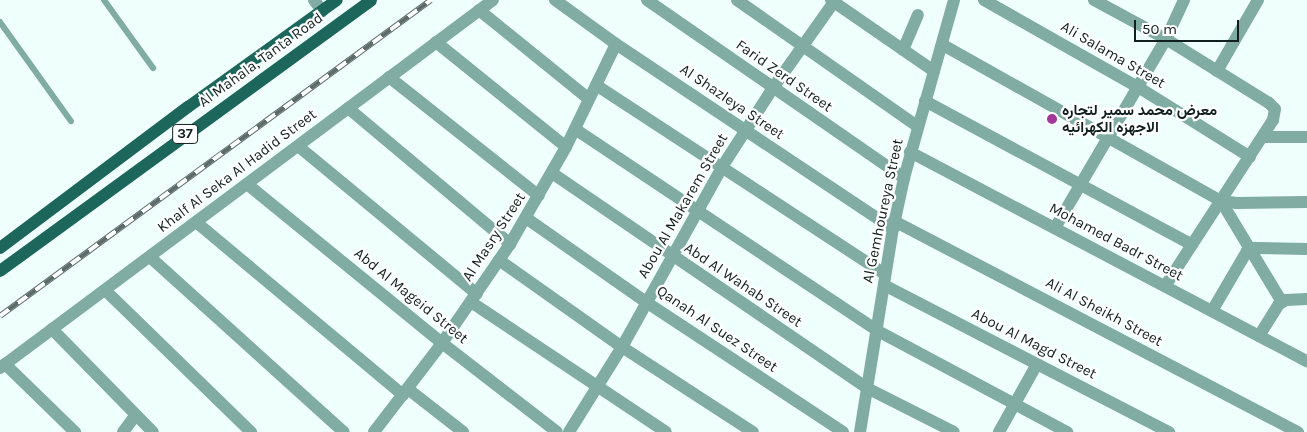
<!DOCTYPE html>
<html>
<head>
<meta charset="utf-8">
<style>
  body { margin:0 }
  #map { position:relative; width:1307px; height:432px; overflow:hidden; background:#effffb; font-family:Karla,Vazirmatn,sans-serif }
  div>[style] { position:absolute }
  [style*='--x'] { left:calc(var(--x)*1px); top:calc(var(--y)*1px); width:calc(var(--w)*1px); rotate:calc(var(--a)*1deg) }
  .service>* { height:6px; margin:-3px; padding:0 3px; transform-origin:3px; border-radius:3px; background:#81aca3 }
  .minor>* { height:12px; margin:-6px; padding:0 6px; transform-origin:6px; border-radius:6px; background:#81aca3 }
  .tertiary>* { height:12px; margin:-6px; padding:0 6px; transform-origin:6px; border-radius:6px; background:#81aca3 }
  .primary>* { height:12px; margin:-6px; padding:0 6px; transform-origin:6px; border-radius:6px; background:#1d665c }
  .rail>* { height:5.5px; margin-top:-2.75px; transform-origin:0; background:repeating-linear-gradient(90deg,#fff 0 11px,#5d6c6a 0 22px); box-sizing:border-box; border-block:1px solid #5d6c6a }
  .dots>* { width:14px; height:14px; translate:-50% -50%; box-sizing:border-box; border:2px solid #fff; border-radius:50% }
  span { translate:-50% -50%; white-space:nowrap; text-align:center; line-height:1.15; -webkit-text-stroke:4.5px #fff; paint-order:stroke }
  .shield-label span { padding:1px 4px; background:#fff; border:1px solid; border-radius:4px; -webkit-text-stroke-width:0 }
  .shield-label { font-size:14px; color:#11201e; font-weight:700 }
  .street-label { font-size:15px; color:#11201e }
  .poi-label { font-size:15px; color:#11201e; font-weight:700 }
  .left { translate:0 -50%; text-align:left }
  .scale { position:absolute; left:1134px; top:20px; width:105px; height:22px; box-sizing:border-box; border:2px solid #11201e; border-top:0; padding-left:6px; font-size:15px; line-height:18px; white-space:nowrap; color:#11201e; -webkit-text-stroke:4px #fff; paint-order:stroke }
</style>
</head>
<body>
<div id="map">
  <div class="service">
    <i style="--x:104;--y:0;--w:84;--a:54.2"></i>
    <i style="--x:0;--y:22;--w:122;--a:54.4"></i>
  </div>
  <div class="minor">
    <i style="--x:314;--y:0;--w:14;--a:54"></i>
    <i style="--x:555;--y:0;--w:75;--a:35.8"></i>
    <i style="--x:616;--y:44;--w:333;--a:33.7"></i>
    <i style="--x:647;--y:0;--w:313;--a:34.7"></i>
    <i style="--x:737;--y:0;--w:220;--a:35"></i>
    <i style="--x:831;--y:0;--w:125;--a:34.6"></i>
    <i style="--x:984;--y:0;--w:177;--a:29.5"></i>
    <i style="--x:1138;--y:87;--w:132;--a:32"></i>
    <i style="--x:1094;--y:0;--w:82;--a:28.4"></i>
    <i style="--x:1166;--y:39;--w:121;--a:31.9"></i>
    <i style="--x:1269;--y:103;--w:8;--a:45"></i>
    <i style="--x:1275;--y:109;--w:11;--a:100"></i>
    <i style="--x:1273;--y:120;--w:198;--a:123"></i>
    <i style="--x:479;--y:10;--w:141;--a:39"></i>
    <i style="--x:436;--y:42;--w:167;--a:38.9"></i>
    <i style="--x:943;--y:45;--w:319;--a:29.3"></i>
    <i style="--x:1221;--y:201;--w:16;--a:7"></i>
    <i style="--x:1237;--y:203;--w:70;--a:-0.8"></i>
    <i style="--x:903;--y:50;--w:38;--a:-67"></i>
    <i style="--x:1217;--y:71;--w:82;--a:-60"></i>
    <i style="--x:389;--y:77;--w:191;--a:38.4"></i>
    <i style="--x:596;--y:85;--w:345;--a:33.2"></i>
    <i style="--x:925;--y:101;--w:303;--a:28.3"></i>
    <i style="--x:348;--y:108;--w:212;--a:40"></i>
    <i style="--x:575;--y:129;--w:362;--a:33.7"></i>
    <i style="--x:876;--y:330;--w:217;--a:28.1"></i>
    <i style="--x:1263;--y:137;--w:44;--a:0"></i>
    <i style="--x:298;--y:146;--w:232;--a:39.6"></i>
    <i style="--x:910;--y:152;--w:449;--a:27.8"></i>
    <i style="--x:552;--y:173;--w:381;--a:34.3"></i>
    <i style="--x:867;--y:388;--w:97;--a:26.8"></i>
    <i style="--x:247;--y:184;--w:252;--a:39.2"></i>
    <i style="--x:442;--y:343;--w:145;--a:37.7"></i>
    <i style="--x:1221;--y:201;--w:118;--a:58.9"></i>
    <i style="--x:526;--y:218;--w:146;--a:35"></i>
    <i style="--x:646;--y:302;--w:236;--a:33.4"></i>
    <i style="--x:894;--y:221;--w:456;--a:27.6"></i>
    <i style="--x:196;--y:222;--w:270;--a:39.9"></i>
    <i style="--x:1055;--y:228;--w:219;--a:-59.6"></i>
    <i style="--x:1166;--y:39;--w:43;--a:-65.2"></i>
    <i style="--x:150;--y:257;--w:261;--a:42.1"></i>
    <i style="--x:499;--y:260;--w:151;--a:35.3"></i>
    <i style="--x:622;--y:347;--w:156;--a:33"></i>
    <i style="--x:884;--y:285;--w:321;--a:27.3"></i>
    <i style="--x:105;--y:290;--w:204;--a:44.2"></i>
    <i style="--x:471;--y:302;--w:234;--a:33.7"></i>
    <i style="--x:1212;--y:311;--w:69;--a:-59.7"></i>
    <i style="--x:1247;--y:251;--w:9;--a:-21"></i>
    <i style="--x:1255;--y:248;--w:52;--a:1.1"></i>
    <i style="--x:52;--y:329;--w:144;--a:45.6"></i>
    <i style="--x:1259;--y:336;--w:38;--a:-58"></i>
    <i style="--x:1279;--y:304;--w:8;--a:-30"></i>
    <i style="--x:1286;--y:300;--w:21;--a:-3"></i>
    <i style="--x:5;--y:364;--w:98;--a:44.2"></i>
    <i style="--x:408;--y:389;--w:70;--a:38"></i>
    <i style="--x:123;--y:432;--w:21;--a:-53"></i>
    <i style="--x:374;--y:432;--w:112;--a:-52.6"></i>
    <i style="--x:442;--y:343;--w:120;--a:-55.5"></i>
    <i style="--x:510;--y:244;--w:112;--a:-60"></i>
    <i style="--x:566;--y:147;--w:114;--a:-64.1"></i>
    <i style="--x:569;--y:432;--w:100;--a:-58.1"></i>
    <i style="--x:622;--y:347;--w:206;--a:-60.9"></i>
    <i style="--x:722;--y:167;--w:94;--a:-57.2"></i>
    <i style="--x:773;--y:88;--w:105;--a:-54.7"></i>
    <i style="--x:999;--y:432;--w:78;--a:-60.8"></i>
  </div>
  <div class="tertiary">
    <i style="--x:0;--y:368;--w:615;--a:-36.74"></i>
    <i style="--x:860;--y:432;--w:206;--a:-80.8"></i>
    <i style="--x:893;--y:229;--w:52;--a:-77.8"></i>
    <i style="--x:904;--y:178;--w:185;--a:-74.3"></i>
  </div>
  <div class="primary">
    <i style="--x:0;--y:248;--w:235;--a:-36.9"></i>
    <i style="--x:188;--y:107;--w:183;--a:-35.7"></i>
    <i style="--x:0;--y:271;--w:459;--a:-36.1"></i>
  </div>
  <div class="rail">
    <i style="--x:0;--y:316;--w:534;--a:-36.25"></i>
  </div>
  <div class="dots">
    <i style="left:1052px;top:119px;background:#a33899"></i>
  </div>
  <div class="shield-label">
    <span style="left:185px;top:134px">37</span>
  </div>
  <div class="street-label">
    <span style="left:1113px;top:55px;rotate:30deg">Ali Salama Street</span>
    <span style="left:261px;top:60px;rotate:-36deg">Al Mahala, Tanta Road</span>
    <span style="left:784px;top:76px;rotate:35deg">Farid Zerd Street</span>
    <span style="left:732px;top:102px;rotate:34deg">Al Shazleya Street</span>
    <span style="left:237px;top:171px;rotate:-37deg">Khalf Al Seka Al Hadid Street</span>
    <span style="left:683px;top:206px;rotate:-60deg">Abou Al Makarem Street</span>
    <span style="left:883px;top:211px;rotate:-78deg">Al Gemhoureya Street</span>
    <span style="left:494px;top:237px;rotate:-57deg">Al Masry Street</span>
    <span style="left:1116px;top:242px;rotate:28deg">Mohamed Badr Street</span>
    <span style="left:743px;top:285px;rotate:34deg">Abd Al Wahab Street</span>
    <span style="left:411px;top:296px;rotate:39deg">Abd Al Mageid Street</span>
    <span style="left:1104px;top:312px;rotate:28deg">Ali Al Sheikh Street</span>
    <span style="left:717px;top:329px;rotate:34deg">Qanah Al Suez Street</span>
    <span style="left:1034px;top:344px;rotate:27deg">Abou Al Magd Street</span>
  </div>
  <div class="poi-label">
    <span class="left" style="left:1062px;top:119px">معرض محمد سمير لتجاره<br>الاجهزه الكهرائيه</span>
  </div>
  <div class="scale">50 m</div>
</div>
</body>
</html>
